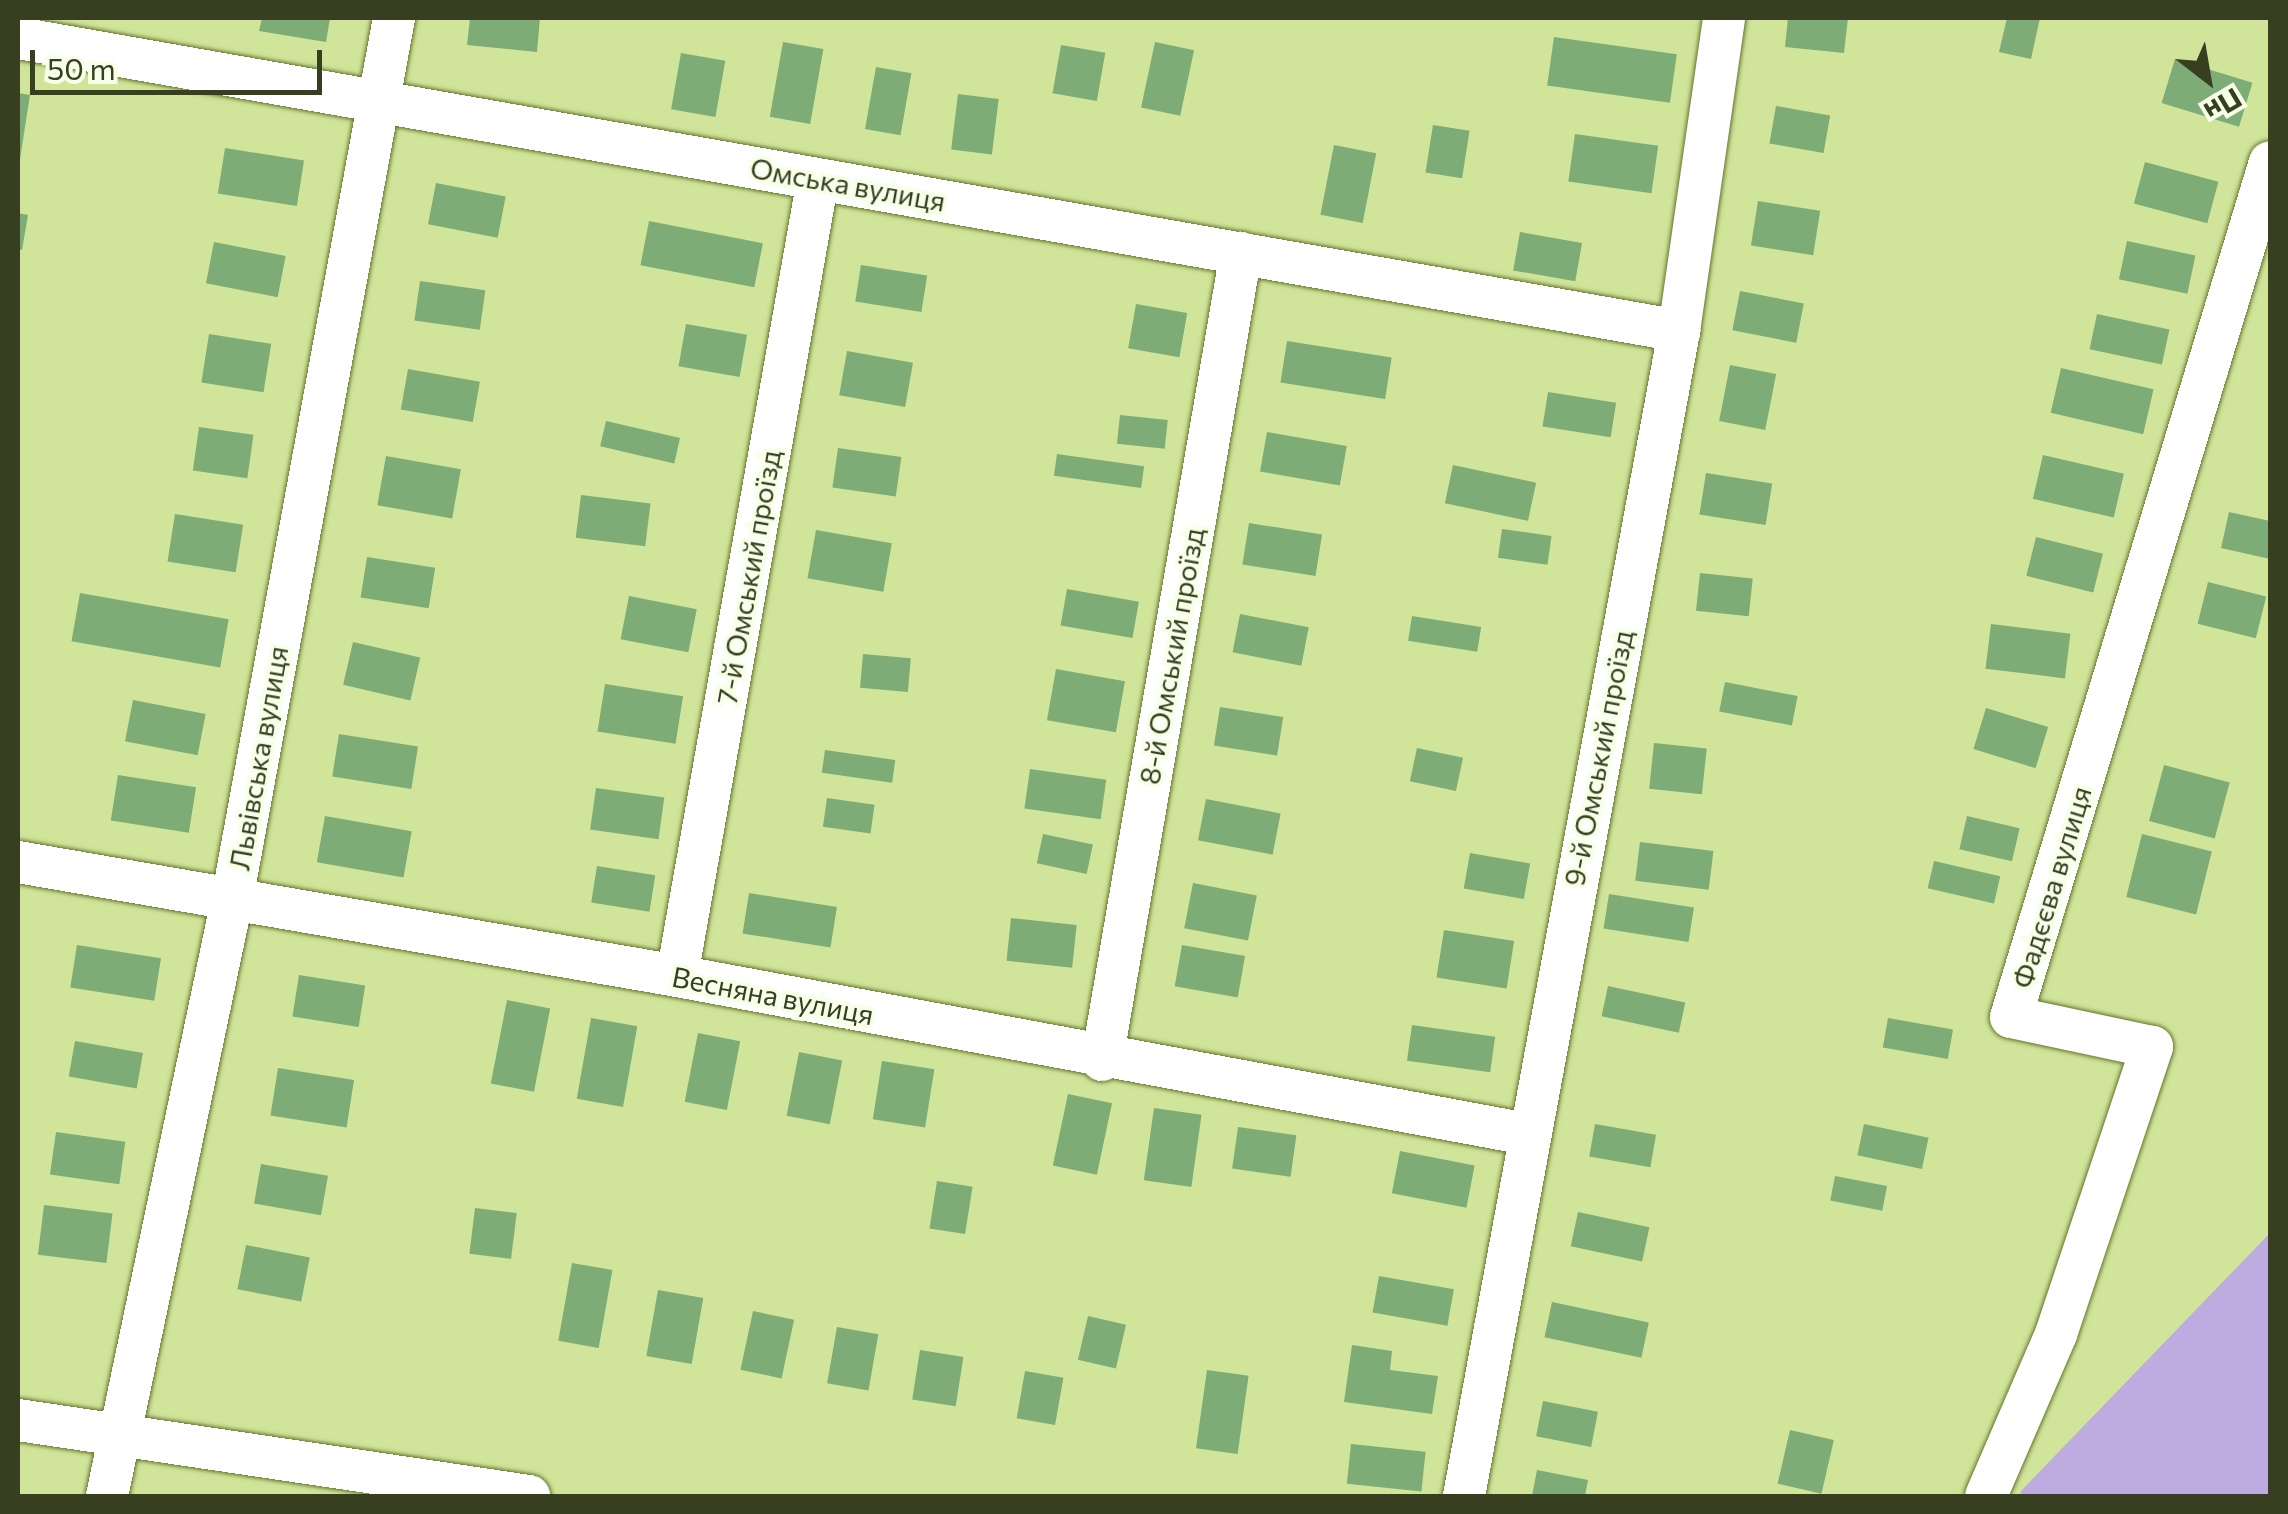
<!DOCTYPE html>
<html>
<head>
<meta charset="utf-8">
<style>
  body { margin:0 }
  #map { position:relative; width:2288px; height:1514px; overflow:hidden; background:#d0e59a; font-family:Commissioner,sans-serif }
  div>[style] { position:absolute }
  [style*='--x'] { left:calc(var(--x)*1px); top:calc(var(--y)*1px); width:calc(var(--w)*1px); rotate:calc(var(--a)*1deg) }
  .green>* { inset:0; background:#beabe0 }
  .building>* { inset:0; background:#7eac77; transform-origin:0 0 }
  .roads { filter:drop-shadow(0 0 2px #64752c) drop-shadow(0 0 2px #64752c) }
  .minor>* { height:42px; margin:-21px; padding:0 21px; transform-origin:21px; border-radius:21px; background:#fff }
  span { translate:-50% -50%; white-space:nowrap; text-align:center; line-height:1.15; -webkit-text-stroke:8px #f8ffe9; paint-order:stroke }
  .street-label { font-size:28px; color:#373f20 }
  .frame { position:absolute; inset:0; border:20px solid #373f20; pointer-events:none }
  .north { position:absolute; left:2158px; top:30px; width:100px; height:100px; -webkit-text-stroke:8px #f8ffe9; paint-order:stroke; rotate:149deg; font-size:28px; font-weight:700; line-height:40px; text-align:center; color:#373f20 }
  .north::after { content:''; display:block; margin:auto; width:35px; height:45px; background:#373f20; clip-path:polygon(50% 0,100% 100%,50% 72%,0 100%) }
  .scale { position:absolute; left:30px; top:50px; width:292px; height:45px; box-sizing:border-box; border:5px solid #373f20; border-top:0; padding-left:12px; font-size:30px; line-height:35px; white-space:nowrap; color:#373f20; -webkit-text-stroke:8px #f8ffe9; paint-order:stroke }
</style>
</head>
<body>
<div id="map">
  <div class="green">
    <i style="clip-path:polygon(2270px 1233px,2270px 1496px,2020px 1496px,2021px 1491px)"></i>
  </div>
  <div class="building">
    <i style="clip-path:polygon(262px 18px,330px 18px,326px 42px,259px 31px)"></i>
    <i style="clip-path:polygon(470px 18px,540px 18px,537px 52px,467px 45px)"></i>
    <i style="clip-path:polygon(1788px 18px,1848px 18px,1844px 53px,1785px 47px)"></i>
    <i style="clip-path:polygon(2007px 18px,2040px 18px,2031px 59px,1999px 52px)"></i>
    <i style="left:1554px;top:37px;width:124px;height:49px;rotate:8deg"></i>
    <i style="left:783px;top:42px;width:41px;height:76px;rotate:10deg"></i>
    <i style="left:1155px;top:42px;width:40px;height:67px;rotate:12deg"></i>
    <i style="left:1061px;top:45px;width:45px;height:49px;rotate:10deg"></i>
    <i style="left:681px;top:53px;width:45px;height:57px;rotate:10deg"></i>
    <i style="left:2175px;top:59px;width:81px;height:46px;rotate:17deg"></i>
    <i style="left:876px;top:67px;width:36px;height:63px;rotate:10deg"></i>
    <i style="clip-path:polygon(18px 93px,30px 95px,20px 159px,18px 158px)"></i>
    <i style="left:958px;top:94px;width:41px;height:56px;rotate:7deg"></i>
    <i style="left:1776px;top:106px;width:55px;height:38px;rotate:10deg"></i>
    <i style="left:1433px;top:125px;width:37px;height:48px;rotate:9deg"></i>
    <i style="left:1575px;top:134px;width:84px;height:48px;rotate:8deg"></i>
    <i style="left:1334px;top:145px;width:43px;height:71px;rotate:11deg"></i>
    <i style="left:225px;top:148px;width:80px;height:46px;rotate:9deg"></i>
    <i style="left:2145px;top:162px;width:76px;height:43px;rotate:15deg"></i>
    <i style="left:436px;top:183px;width:71px;height:42px;rotate:11deg"></i>
    <i style="left:1758px;top:201px;width:63px;height:45px;rotate:9deg"></i>
    <i style="clip-path:polygon(18px 213px,28px 215px,22px 250px,18px 249px)"></i>
    <i style="left:649px;top:221px;width:116px;height:45px;rotate:11deg"></i>
    <i style="left:1520px;top:232px;width:63px;height:39px;rotate:10deg"></i>
    <i style="left:2127px;top:241px;width:70px;height:39px;rotate:12deg"></i>
    <i style="left:214px;top:242px;width:73px;height:42px;rotate:11deg"></i>
    <i style="left:861px;top:265px;width:67px;height:37px;rotate:9deg"></i>
    <i style="left:420px;top:281px;width:66px;height:40px;rotate:8deg"></i>
    <i style="left:1740px;top:291px;width:65px;height:40px;rotate:11deg"></i>
    <i style="left:1136px;top:304px;width:52px;height:45px;rotate:10deg"></i>
    <i style="left:2097px;top:314px;width:74px;height:36px;rotate:12deg"></i>
    <i style="left:686px;top:324px;width:62px;height:43px;rotate:10deg"></i>
    <i style="left:209px;top:334px;width:63px;height:49px;rotate:9deg"></i>
    <i style="left:1287px;top:341px;width:106px;height:42px;rotate:9deg"></i>
    <i style="left:847px;top:351px;width:67px;height:45px;rotate:10deg"></i>
    <i style="left:1730px;top:365px;width:47px;height:57px;rotate:11deg"></i>
    <i style="left:2061px;top:368px;width:95px;height:46px;rotate:13deg"></i>
    <i style="left:408px;top:369px;width:73px;height:41px;rotate:10deg"></i>
    <i style="left:1548px;top:392px;width:69px;height:35px;rotate:9deg"></i>
    <i style="left:1120px;top:415px;width:48px;height:29px;rotate:6deg"></i>
    <i style="left:606px;top:421px;width:76px;height:26px;rotate:13deg"></i>
    <i style="left:199px;top:427px;width:55px;height:44px;rotate:8deg"></i>
    <i style="left:1267px;top:432px;width:81px;height:40px;rotate:10deg"></i>
    <i style="left:838px;top:448px;width:64px;height:40px;rotate:8deg"></i>
    <i style="left:1057px;top:454px;width:88px;height:22px;rotate:8deg"></i>
    <i style="left:2043px;top:455px;width:83px;height:45px;rotate:13deg"></i>
    <i style="left:386px;top:456px;width:76px;height:50px;rotate:10deg"></i>
    <i style="left:1453px;top:465px;width:85px;height:39px;rotate:12deg"></i>
    <i style="left:1706px;top:473px;width:67px;height:42px;rotate:9deg"></i>
    <i style="left:581px;top:495px;width:70px;height:43px;rotate:7deg"></i>
    <i style="clip-path:polygon(2229px 512px,2270px 521px,2270px 559px,2221px 548px)"></i>
    <i style="left:175px;top:514px;width:69px;height:48px;rotate:9deg"></i>
    <i style="left:1249px;top:523px;width:74px;height:42px;rotate:9deg"></i>
    <i style="left:1502px;top:529px;width:50px;height:29px;rotate:8deg"></i>
    <i style="left:816px;top:530px;width:77px;height:49px;rotate:10deg"></i>
    <i style="left:2036px;top:537px;width:69px;height:40px;rotate:14deg"></i>
    <i style="left:367px;top:557px;width:69px;height:41px;rotate:9deg"></i>
    <i style="left:1700px;top:573px;width:53px;height:38px;rotate:6deg"></i>
    <i style="left:2208px;top:582px;width:60px;height:43px;rotate:14deg"></i>
    <i style="left:1067px;top:589px;width:73px;height:37px;rotate:10deg"></i>
    <i style="left:80px;top:593px;width:151px;height:49px;rotate:10deg"></i>
    <i style="left:629px;top:596px;width:69px;height:44px;rotate:11deg"></i>
    <i style="left:1240px;top:614px;width:70px;height:39px;rotate:11deg"></i>
    <i style="left:1412px;top:616px;width:70px;height:25px;rotate:9deg"></i>
    <i style="left:1991px;top:624px;width:80px;height:45px;rotate:7deg"></i>
    <i style="left:353px;top:642px;width:69px;height:44px;rotate:13deg"></i>
    <i style="left:863px;top:654px;width:48px;height:34px;rotate:5deg"></i>
    <i style="left:1056px;top:669px;width:70px;height:52px;rotate:10deg"></i>
    <i style="left:1725px;top:682px;width:74px;height:30px;rotate:11deg"></i>
    <i style="left:605px;top:684px;width:79px;height:48px;rotate:9deg"></i>
    <i style="left:133px;top:700px;width:74px;height:42px;rotate:11deg"></i>
    <i style="left:1220px;top:707px;width:64px;height:39px;rotate:9deg"></i>
    <i style="left:1986px;top:708px;width:65px;height:43px;rotate:17deg"></i>
    <i style="left:339px;top:734px;width:80px;height:43px;rotate:9deg"></i>
    <i style="left:1654px;top:743px;width:53px;height:46px;rotate:6deg"></i>
    <i style="left:1417px;top:748px;width:47px;height:34px;rotate:12deg"></i>
    <i style="left:825px;top:750px;width:71px;height:23px;rotate:8deg"></i>
    <i style="left:2164px;top:765px;width:68px;height:58px;rotate:15deg"></i>
    <i style="left:1030px;top:769px;width:77px;height:40px;rotate:8deg"></i>
    <i style="left:118px;top:775px;width:79px;height:46px;rotate:9deg"></i>
    <i style="left:596px;top:788px;width:69px;height:42px;rotate:8deg"></i>
    <i style="left:827px;top:798px;width:48px;height:29px;rotate:8deg"></i>
    <i style="left:1206px;top:799px;width:76px;height:42px;rotate:11deg"></i>
    <i style="left:325px;top:816px;width:88px;height:47px;rotate:10deg"></i>
    <i style="left:1967px;top:816px;width:54px;height:34px;rotate:13deg"></i>
    <i style="left:1043px;top:834px;width:51px;height:30px;rotate:12deg"></i>
    <i style="left:2142px;top:834px;width:72px;height:65px;rotate:14deg"></i>
    <i style="left:1640px;top:842px;width:74px;height:39px;rotate:7deg"></i>
    <i style="left:1470px;top:853px;width:61px;height:36px;rotate:10deg"></i>
    <i style="left:1934px;top:861px;width:68px;height:28px;rotate:13deg"></i>
    <i style="left:597px;top:866px;width:59px;height:37px;rotate:9deg"></i>
    <i style="left:1193px;top:883px;width:65px;height:46px;rotate:11deg"></i>
    <i style="left:749px;top:893px;width:89px;height:41px;rotate:9deg"></i>
    <i style="left:1609px;top:894px;width:86px;height:35px;rotate:9deg"></i>
    <i style="left:1011px;top:918px;width:66px;height:43px;rotate:6deg"></i>
    <i style="left:1444px;top:930px;width:71px;height:48px;rotate:9deg"></i>
    <i style="left:77px;top:945px;width:85px;height:43px;rotate:9deg"></i>
    <i style="left:1182px;top:945px;width:64px;height:42px;rotate:10deg"></i>
    <i style="left:299px;top:975px;width:67px;height:42px;rotate:9deg"></i>
    <i style="left:1608px;top:986px;width:79px;height:31px;rotate:12deg"></i>
    <i style="left:507px;top:1000px;width:44px;height:85px;rotate:11deg"></i>
    <i style="left:591px;top:1018px;width:47px;height:82px;rotate:10deg"></i>
    <i style="left:1888px;top:1018px;width:66px;height:30px;rotate:10deg"></i>
    <i style="left:1412px;top:1025px;width:84px;height:36px;rotate:8deg"></i>
    <i style="left:698px;top:1033px;width:43px;height:70px;rotate:11deg"></i>
    <i style="left:75px;top:1041px;width:69px;height:36px;rotate:10deg"></i>
    <i style="left:799px;top:1052px;width:44px;height:65px;rotate:11deg"></i>
    <i style="left:882px;top:1061px;width:53px;height:59px;rotate:9deg"></i>
    <i style="left:278px;top:1068px;width:77px;height:48px;rotate:9deg"></i>
    <i style="left:1068px;top:1094px;width:45px;height:73px;rotate:12deg"></i>
    <i style="left:1154px;top:1108px;width:48px;height:73px;rotate:8deg"></i>
    <i style="left:1595px;top:1124px;width:62px;height:33px;rotate:10deg"></i>
    <i style="left:1864px;top:1124px;width:66px;height:32px;rotate:12deg"></i>
    <i style="left:1238px;top:1127px;width:59px;height:42px;rotate:8deg"></i>
    <i style="left:56px;top:1132px;width:70px;height:43px;rotate:8deg"></i>
    <i style="left:1400px;top:1151px;width:76px;height:43px;rotate:11deg"></i>
    <i style="left:261px;top:1164px;width:68px;height:40px;rotate:10deg"></i>
    <i style="left:1835px;top:1176px;width:53px;height:25px;rotate:11deg"></i>
    <i style="left:937px;top:1181px;width:36px;height:48px;rotate:9deg"></i>
    <i style="left:44px;top:1205px;width:69px;height:50px;rotate:7deg"></i>
    <i style="left:475px;top:1208px;width:42px;height:46px;rotate:7deg"></i>
    <i style="left:1578px;top:1212px;width:73px;height:35px;rotate:12deg"></i>
    <i style="left:246px;top:1245px;width:65px;height:45px;rotate:11deg"></i>
    <i style="left:572px;top:1263px;width:41px;height:79px;rotate:10deg"></i>
    <i style="left:1379px;top:1276px;width:76px;height:37px;rotate:10deg"></i>
    <i style="left:658px;top:1290px;width:46px;height:67px;rotate:10deg"></i>
    <i style="left:1552px;top:1302px;width:99px;height:36px;rotate:12deg"></i>
    <i style="left:753px;top:1311px;width:42px;height:60px;rotate:12deg"></i>
    <i style="left:1088px;top:1316px;width:39px;height:45px;rotate:13deg"></i>
    <i style="left:837px;top:1327px;width:42px;height:57px;rotate:10deg"></i>
    <i style="clip-path:polygon(1352px 1345px,1392px 1351px,1390px 1370px,1438px 1376px,1432px 1414px,1344px 1402px)"></i>
    <i style="left:920px;top:1350px;width:44px;height:50px;rotate:9deg"></i>
    <i style="left:1207px;top:1370px;width:42px;height:79px;rotate:8deg"></i>
    <i style="left:1025px;top:1371px;width:39px;height:48px;rotate:10deg"></i>
    <i style="left:1543px;top:1401px;width:56px;height:36px;rotate:11deg"></i>
    <i style="left:1790px;top:1430px;width:45px;height:55px;rotate:13deg"></i>
    <i style="left:1351px;top:1444px;width:75px;height:40px;rotate:6deg"></i>
    <i style="clip-path:polygon(1537px 1470px,1588px 1480px,1585px 1496px,1532px 1496px)"></i>
  </div>
  <div class="roads">
    <div class="minor">
      <i style="--x:18;--y:38;--w:1687;--a:10"></i>
      <i style="--x:18;--y:862;--w:669;--a:9.81"></i>
      <i style="--x:677;--y:976;--w:865;--a:10.53"></i>
      <i style="--x:677;--y:976;--w:809;--a:-79.97"></i>
      <i style="--x:1102;--y:1060;--w:819;--a:-80.23"></i>
      <i style="--x:18;--y:1420;--w:517;--a:8.46"></i>
      <i style="--x:107;--y:1496;--w:609;--a:-78.15"></i>
      <i style="--x:232;--y:900;--w:897;--a:-79.59"></i>
      <i style="--x:1464;--y:1496;--w:1185;--a:-79.54"></i>
      <i style="--x:1679;--y:331;--w:316;--a:-81.8"></i>
      <i style="--x:1986;--y:1496;--w:176;--a:-66.6"></i>
      <i style="--x:2056;--y:1334;--w:303;--a:-71.5"></i>
      <i style="--x:2152;--y:1047;--w:144;--a:-168"></i>
      <i style="--x:2011;--y:1017;--w:893;--a:-73.15"></i>
    </div>
  </div>
  <div class="street-label">
    <span style="left:848px;top:184px;rotate:10deg">Омська вулиця</span>
    <span style="left:748px;top:577px;rotate:-80deg">7-й Омський проїзд</span>
    <span style="left:1171px;top:656px;rotate:-80deg">8-й Омський проїзд</span>
    <span style="left:258px;top:758px;rotate:-80deg">Львівська вулиця</span>
    <span style="left:1598px;top:758px;rotate:-79deg">9-й Омський проїзд</span>
    <span style="left:2051px;top:887px;rotate:-73deg">Фадєєва вулиця</span>
    <span style="left:773px;top:995px;rotate:11deg">Весняна вулиця</span>
  </div>
  <div class="frame"></div>
  <div class="north">Пн</div>
  <div class="scale">50 m</div>
</div>
</body>
</html>
